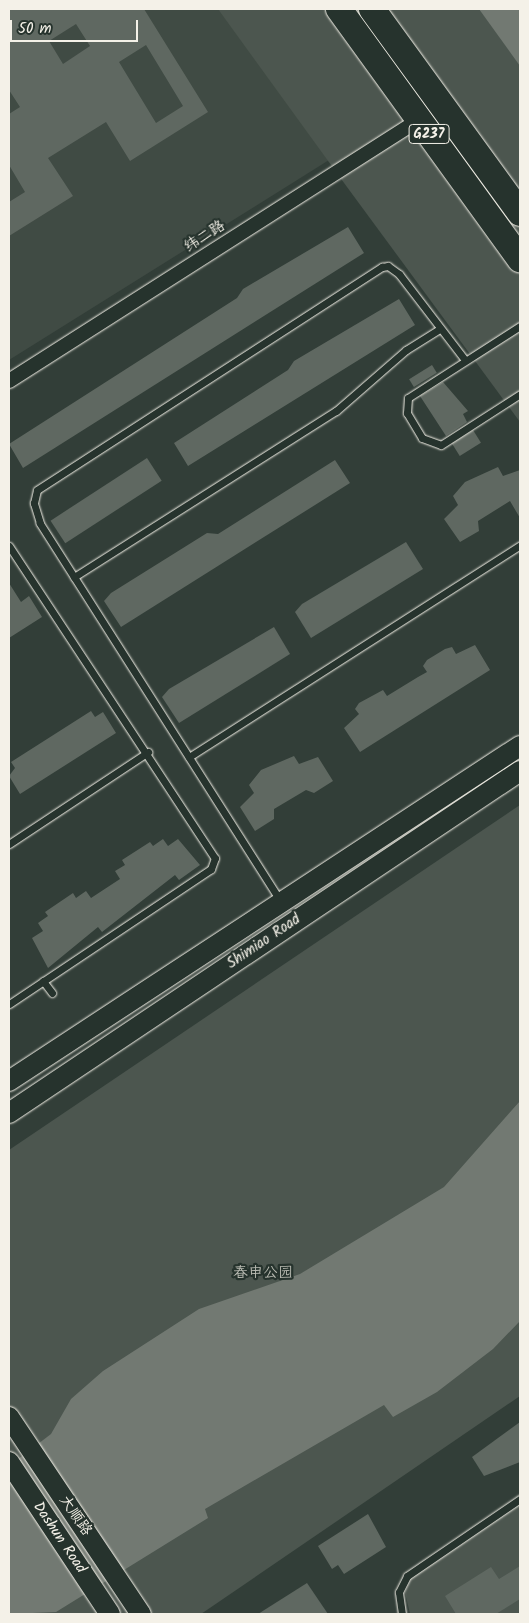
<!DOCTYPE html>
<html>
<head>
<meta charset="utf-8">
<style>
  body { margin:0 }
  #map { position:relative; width:529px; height:1623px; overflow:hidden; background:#323e38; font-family:Kalam,"LXGW WenKai TC",sans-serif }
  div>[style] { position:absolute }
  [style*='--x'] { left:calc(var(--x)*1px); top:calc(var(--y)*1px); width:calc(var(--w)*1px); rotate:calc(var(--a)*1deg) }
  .built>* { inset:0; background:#404b44 }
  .green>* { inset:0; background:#4c564f }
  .water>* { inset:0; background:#727972 }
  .building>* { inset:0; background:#5f6861; transform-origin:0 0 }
  .roads { filter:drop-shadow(0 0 1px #f4f1e8) drop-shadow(0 0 1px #f4f1e8) }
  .lane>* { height:7px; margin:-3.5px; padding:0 3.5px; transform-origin:3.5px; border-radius:3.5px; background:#26332d }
  .street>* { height:14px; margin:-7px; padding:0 7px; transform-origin:7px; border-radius:7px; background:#26332d }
  .secondary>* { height:20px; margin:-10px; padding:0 10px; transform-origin:10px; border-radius:10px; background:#26332d }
  .highway>* { height:26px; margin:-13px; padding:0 13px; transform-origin:13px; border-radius:13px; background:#26332d }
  span { translate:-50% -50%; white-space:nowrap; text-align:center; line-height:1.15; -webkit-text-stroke:4.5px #26332d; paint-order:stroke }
  .shield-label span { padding:1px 4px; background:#26332d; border:1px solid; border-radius:4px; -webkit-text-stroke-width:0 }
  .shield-label { font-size:14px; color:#f4f1e8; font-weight:700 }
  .street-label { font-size:15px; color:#f4f1e8 }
  .park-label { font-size:15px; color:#b9bbb2 }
  .frame { position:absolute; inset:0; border:10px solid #f4f1e8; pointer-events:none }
  .scale { position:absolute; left:10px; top:20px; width:128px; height:22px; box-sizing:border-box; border:2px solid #f4f1e8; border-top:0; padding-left:6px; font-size:15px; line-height:18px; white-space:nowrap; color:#f4f1e8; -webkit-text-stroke:4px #26332d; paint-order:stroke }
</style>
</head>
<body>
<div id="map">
  <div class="built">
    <i style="clip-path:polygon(9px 9px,243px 9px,345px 150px,9px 360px)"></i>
  </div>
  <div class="green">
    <i style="clip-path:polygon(218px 9px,520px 9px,520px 422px,347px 187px)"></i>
    <i style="clip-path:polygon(520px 805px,520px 1396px,201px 1614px,9px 1614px,9px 1150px)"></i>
    <i style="clip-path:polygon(520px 1504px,520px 1614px,410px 1614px,405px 1592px,411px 1578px)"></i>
  </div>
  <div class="water">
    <i style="clip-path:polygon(479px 9px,520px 9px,520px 66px)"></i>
    <i style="clip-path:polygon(520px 1101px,520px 1321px,493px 1349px,437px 1392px,393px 1417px,384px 1405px,205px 1509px,208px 1518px,56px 1612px,9px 1614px,9px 1466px,51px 1434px,71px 1399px,103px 1371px,199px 1309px,300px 1274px,444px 1187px)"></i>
  </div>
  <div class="building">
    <i style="clip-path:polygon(evenodd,9px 9px,144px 9px,208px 112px,130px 161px,106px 122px,48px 158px,73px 196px,9px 236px,9px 202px,25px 192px,9px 165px,9px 114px,20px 107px,9px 90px,9px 9px,76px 24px,90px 46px,63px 64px,49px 41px,76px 24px,9px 9px,146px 45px,183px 106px,156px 123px,119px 62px,146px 45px)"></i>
    <i style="clip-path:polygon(348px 227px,364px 253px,23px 468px,9px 444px,237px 298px,243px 289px)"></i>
    <i style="clip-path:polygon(399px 299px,415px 325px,188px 466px,174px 443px,288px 370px,294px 361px)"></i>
    <i style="left:432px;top:365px;width:9px;height:27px;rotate:58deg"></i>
    <i style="clip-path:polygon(443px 382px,468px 411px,463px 414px,467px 422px,446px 436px,420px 396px)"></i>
    <i style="left:473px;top:430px;width:15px;height:25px;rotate:58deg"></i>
    <i style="left:147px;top:458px;width:27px;height:115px;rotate:57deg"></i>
    <i style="clip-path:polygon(335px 460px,350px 483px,121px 627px,104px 601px,111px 593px,207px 533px,218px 534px)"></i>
    <i style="clip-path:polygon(498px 467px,503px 476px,520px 470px,520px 518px,510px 501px,478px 521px,479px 531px,460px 542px,444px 519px,458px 505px,453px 496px,465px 482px)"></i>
    <i style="clip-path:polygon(406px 542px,423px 569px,311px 638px,295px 612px,302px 604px)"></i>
    <i style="clip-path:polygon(9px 583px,21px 602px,29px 596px,42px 617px,9px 638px)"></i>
    <i style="clip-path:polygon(274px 627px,290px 654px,179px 723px,162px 697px,169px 689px)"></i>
    <i style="clip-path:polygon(475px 645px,490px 670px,360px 752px,344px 728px,359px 714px,355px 709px,359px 703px,383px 690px,387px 696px,418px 677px,427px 672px,423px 666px,427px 660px,445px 649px,452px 647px,456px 654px)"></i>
    <i style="clip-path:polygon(91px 711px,95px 717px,103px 712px,116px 733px,20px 794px,9px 776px,15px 768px,11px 762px)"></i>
    <i style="clip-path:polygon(294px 756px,299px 764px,318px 757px,333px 781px,314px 793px,306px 790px,274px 809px,274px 819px,255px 831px,240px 807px,254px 793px,249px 785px,261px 770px)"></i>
    <i style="clip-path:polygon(163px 839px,168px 846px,178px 839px,200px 865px,179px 880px,175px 875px,102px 932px,98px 927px,48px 968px,32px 938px,43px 931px,38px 923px,48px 916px,45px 912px,73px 893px,76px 898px,86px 891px,91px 898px,120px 879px,115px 871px,125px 865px,122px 860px,150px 842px,153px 846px)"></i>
    <i style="clip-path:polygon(520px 1422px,520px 1462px,484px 1476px,472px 1457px)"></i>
    <i style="clip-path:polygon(368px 1514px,386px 1547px,344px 1574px,338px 1565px,332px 1569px,318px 1546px)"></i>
    <i style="clip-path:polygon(520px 1566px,520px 1599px,496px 1614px,456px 1614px,445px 1596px,491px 1567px,499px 1579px)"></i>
    <i style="clip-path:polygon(307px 1583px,328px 1614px,258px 1614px)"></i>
  </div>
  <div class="roads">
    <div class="lane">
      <i style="--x:520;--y:326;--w:133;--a:147.3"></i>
      <i style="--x:408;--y:398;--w:15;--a:94"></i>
      <i style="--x:407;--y:413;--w:29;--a:59"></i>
      <i style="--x:422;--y:438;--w:20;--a:20"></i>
      <i style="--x:441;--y:445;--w:94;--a:-32.8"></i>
      <i style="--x:9;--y:546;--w:374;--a:56.6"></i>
      <i style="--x:215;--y:858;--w:12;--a:110"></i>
      <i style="--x:211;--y:869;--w:243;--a:146.2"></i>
      <i style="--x:74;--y:577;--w:310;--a:-32.4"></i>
      <i style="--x:336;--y:411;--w:93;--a:-41.1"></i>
      <i style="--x:406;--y:350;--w:40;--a:-32"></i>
      <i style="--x:189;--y:757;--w:393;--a:-32.6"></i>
      <i style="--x:9;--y:844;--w:167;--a:-33.5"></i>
      <i style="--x:276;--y:894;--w:440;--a:-122.5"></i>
      <i style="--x:40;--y:523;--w:21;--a:-107"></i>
      <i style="--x:34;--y:503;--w:13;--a:-77"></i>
      <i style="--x:37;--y:490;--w:411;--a:-32.9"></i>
      <i style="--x:382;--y:267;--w:6;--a:-9"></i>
      <i style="--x:388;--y:266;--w:14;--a:36"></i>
      <i style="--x:399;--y:274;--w:108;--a:52.5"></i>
      <i style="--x:43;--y:981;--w:15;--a:53"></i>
      <i style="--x:402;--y:1614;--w:22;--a:-98"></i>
      <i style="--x:399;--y:1592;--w:18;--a:-63"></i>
      <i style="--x:407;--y:1576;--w:137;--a:-34.3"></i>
    </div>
    <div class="street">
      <i style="--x:9;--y:381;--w:485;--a:-32.5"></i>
    </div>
    <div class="secondary">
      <i style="--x:9;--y:1081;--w:611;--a:-33.25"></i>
      <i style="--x:9;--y:1113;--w:615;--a:-33.79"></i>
      <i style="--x:9;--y:1417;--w:237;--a:56.2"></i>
      <i style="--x:9;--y:1462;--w:182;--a:56.4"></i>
    </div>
    <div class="highway">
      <i style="--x:339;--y:9;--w:309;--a:54.1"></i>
      <i style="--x:372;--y:9;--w:252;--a:54"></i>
    </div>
  </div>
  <div class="shield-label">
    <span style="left:429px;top:134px">G237</span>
  </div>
  <div class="street-label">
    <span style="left:205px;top:237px;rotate:-33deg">纬二路</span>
    <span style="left:264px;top:942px;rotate:-34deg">Shimiao Road</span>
    <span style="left:75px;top:1516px;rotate:56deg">大顺路</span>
    <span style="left:59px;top:1538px;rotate:56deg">Dashun Road</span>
  </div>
  <div class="park-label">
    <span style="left:263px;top:1274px">春申公园</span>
  </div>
  <div class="frame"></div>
  <div class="scale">50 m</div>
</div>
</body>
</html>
